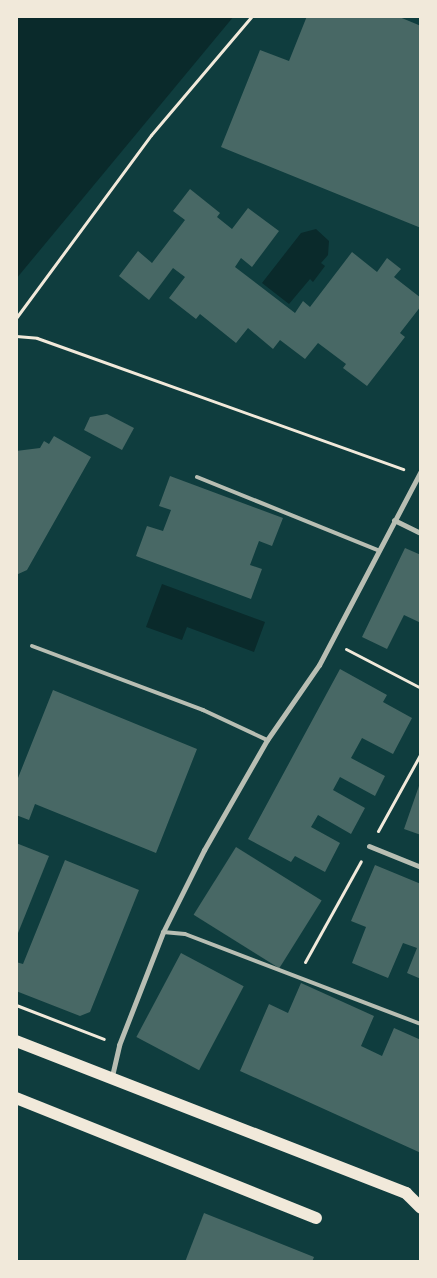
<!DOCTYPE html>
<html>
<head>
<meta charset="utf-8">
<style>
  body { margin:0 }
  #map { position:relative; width:437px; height:1278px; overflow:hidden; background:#0f3d3e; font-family:"Titillium Web",sans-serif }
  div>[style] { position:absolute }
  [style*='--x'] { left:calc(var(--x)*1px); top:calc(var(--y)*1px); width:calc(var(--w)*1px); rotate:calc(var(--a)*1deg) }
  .water>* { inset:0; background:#0a2a2b }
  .building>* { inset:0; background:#486865; transform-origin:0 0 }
  .path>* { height:3px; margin:-1.5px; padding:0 1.5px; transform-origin:1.5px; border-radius:1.5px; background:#f1e9da }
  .service>* { height:4px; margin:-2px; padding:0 2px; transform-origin:2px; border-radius:2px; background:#b8beb3 }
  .minor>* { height:5px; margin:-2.5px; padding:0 2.5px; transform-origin:2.5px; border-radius:2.5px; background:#b8beb3 }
  .primary>* { height:12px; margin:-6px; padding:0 6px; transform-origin:6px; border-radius:6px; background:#f1e9da }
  span { translate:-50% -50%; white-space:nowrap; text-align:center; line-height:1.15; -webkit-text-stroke:4px #f1e9da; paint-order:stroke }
  .frame { position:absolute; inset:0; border:18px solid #f1e9da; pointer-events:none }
</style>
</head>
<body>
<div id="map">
  <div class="water">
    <i style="clip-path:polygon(16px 16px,234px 16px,16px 279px)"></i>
    <i style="clip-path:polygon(316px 229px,329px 241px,328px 255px,321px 263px,325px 266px,313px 282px,310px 279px,289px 304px,262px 283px,301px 233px)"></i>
    <i style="clip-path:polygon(162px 584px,265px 622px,254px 652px,187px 627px,182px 640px,146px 627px)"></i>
  </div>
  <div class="building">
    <i style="clip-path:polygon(307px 16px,397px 16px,421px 26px,421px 228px,221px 147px,260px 50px,289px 61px)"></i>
    <i style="clip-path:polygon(190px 189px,220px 213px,217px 217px,232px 229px,248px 208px,279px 231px,252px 267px,241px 258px,235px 267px,295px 313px,303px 301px,310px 307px,352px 252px,377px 272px,387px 258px,401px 269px,394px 277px,421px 298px,421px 306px,400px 333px,405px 337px,367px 386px,343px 368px,346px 364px,318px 343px,305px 359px,280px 340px,273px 349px,248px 328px,236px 343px,200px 314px,196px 319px,169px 298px,185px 277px,173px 268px,149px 300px,119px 276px,138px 251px,152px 263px,185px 220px,173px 211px)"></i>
    <i style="clip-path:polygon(107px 414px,134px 428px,122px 450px,84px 430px,90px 417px)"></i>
    <i style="clip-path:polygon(54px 436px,91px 457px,27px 570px,16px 575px,16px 451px,40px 448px,44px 441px,49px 444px)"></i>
    <i style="clip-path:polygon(170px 476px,283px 518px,272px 546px,259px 541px,250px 565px,262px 569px,251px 599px,136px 556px,147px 526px,163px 531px,171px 510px,159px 506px)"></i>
    <i style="clip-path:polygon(405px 548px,421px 555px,421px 623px,404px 615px,387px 649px,362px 637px)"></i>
    <i style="clip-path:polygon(340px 669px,387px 695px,383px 702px,412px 718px,393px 754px,362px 738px,351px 758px,385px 776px,375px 796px,340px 777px,333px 790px,365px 808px,351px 834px,318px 815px,311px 827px,340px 843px,325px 872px,295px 856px,291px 862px,248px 839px)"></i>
    <i style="clip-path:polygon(53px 690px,197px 749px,156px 853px,35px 804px,29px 820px,16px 815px,16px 783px)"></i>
    <i style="clip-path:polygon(420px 783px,421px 783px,421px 835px,404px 829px)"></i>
    <i style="clip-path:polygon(16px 843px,49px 856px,16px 938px)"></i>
    <i style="left:236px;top:847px;width:101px;height:80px;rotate:32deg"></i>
    <i style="clip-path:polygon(65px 860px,139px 890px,90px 1012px,80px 1016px,16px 991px,16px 962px,23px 964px)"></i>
    <i style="clip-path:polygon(375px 865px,421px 884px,421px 979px,407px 973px,417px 948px,403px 943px,388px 978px,352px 963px,366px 927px,351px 921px)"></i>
    <i style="left:181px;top:953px;width:71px;height:95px;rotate:28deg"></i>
    <i style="clip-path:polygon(301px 983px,374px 1016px,361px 1046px,382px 1056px,394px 1028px,421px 1040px,421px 1153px,240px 1071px,269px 1004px,288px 1013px)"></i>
    <i style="clip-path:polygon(204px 1213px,314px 1257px,312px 1262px,185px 1262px)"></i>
  </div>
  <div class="path">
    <i style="--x:16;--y:318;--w:227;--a:-53.6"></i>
    <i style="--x:151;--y:135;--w:156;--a:-49.7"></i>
    <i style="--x:16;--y:336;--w:21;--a:5"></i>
    <i style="--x:37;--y:338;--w:389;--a:19.7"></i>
    <i style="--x:346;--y:649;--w:85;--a:27.5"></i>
    <i style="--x:378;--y:831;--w:89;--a:-61.1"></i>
    <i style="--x:305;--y:962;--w:115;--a:-61"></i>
    <i style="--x:16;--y:1005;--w:94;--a:21.1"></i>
  </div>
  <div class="service">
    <i style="--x:197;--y:477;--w:195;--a:22"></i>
    <i style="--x:32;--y:646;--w:183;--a:20.5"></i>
    <i style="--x:203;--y:710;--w:71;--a:25.1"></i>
    <i style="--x:163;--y:932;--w:22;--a:5"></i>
    <i style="--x:185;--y:934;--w:253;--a:20.9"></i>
  </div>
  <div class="minor">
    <i style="--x:394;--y:520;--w:30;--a:26"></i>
    <i style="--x:369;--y:846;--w:56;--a:22"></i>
    <i style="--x:112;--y:1076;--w:32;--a:-77"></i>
    <i style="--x:119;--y:1045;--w:121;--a:-68.7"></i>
    <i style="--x:163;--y:932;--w:92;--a:-63.4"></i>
    <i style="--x:204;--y:850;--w:127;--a:-60.2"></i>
    <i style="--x:267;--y:740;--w:91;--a:-55.3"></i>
    <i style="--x:319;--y:665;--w:219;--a:-62.3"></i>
  </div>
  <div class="primary">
    <i style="--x:16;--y:1041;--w:419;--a:21.3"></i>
    <i style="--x:406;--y:1193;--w:21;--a:45"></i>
    <i style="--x:16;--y:1098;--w:323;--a:21.8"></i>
  </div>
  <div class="frame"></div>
</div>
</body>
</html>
